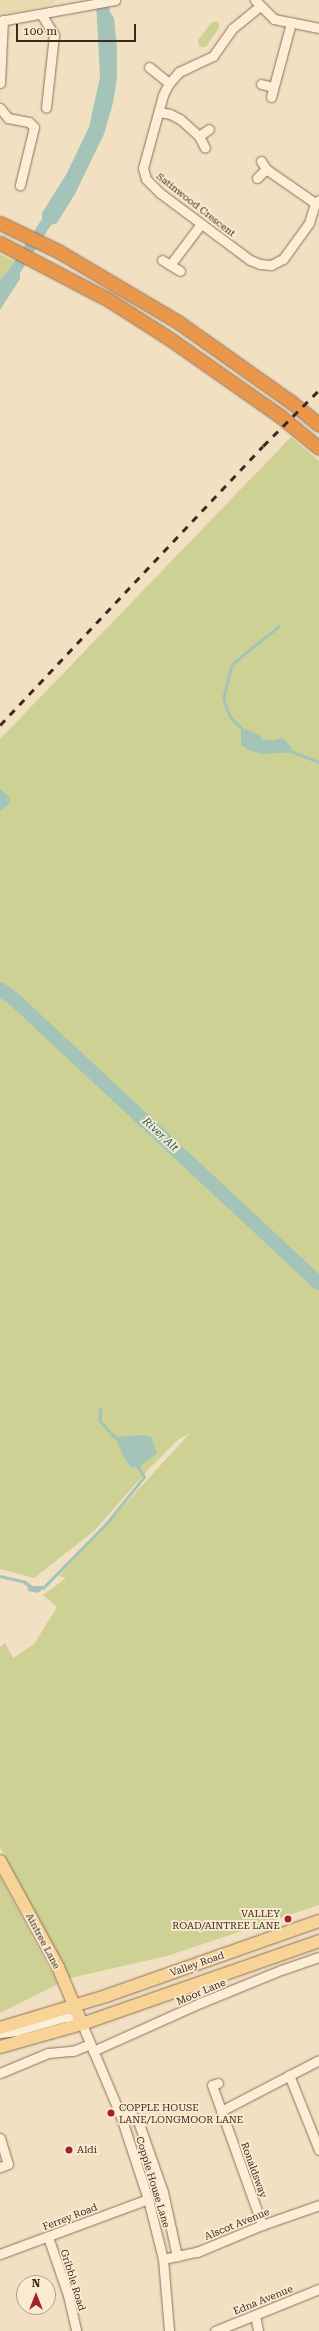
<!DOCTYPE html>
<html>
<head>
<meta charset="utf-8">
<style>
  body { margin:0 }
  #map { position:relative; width:319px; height:2331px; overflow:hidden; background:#f2e0c2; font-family:"Roboto Serif",serif }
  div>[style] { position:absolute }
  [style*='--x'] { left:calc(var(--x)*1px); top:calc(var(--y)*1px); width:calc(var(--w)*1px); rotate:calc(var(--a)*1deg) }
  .farmland>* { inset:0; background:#e8dbae }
  .green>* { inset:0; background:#ced194 }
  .water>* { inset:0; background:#a4c4b9 }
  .stream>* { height:2.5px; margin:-1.25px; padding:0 1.25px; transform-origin:1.25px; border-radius:1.25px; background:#a4c4b9 }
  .river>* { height:14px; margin:-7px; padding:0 7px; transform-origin:7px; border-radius:7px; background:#a4c4b9 }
  .roads { filter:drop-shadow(0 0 1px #8e7057) drop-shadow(0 0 1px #8e7057) }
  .minor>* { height:9px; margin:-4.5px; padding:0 4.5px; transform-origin:4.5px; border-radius:4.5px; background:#fceed6 }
  .major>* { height:12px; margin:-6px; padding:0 6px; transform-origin:6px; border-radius:6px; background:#f8d396 }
  .highway>* { height:13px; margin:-6.5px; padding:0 6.5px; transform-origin:6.5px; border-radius:6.5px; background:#e9984b }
  .rail>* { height:2.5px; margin-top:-1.25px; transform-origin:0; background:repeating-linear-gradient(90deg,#3c2a1d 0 7px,transparent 0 14px) }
  .dots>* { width:11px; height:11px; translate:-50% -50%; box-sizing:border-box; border:2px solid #f9ebd2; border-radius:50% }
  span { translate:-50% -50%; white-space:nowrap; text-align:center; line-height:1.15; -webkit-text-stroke:3.5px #f9ebd2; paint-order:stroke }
  .street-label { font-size:10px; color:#3c2a1d }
  .poi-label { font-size:10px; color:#3c2a1d }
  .right { translate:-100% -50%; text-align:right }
  .left { translate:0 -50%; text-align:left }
  .water-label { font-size:11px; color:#2b5d56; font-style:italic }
  .north { position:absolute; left:16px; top:2275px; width:40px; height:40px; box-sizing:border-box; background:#f9ebd2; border:1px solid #ad9e8a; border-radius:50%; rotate:0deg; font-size:11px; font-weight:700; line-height:16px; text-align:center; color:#3c2a1d }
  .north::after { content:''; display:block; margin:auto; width:14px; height:18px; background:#a2212b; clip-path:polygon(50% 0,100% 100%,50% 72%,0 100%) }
  .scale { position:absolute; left:16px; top:24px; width:120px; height:18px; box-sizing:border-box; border:2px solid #3c2a1d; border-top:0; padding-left:5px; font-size:12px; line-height:14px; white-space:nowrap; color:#3c2a1d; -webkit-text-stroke:3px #f9ebd2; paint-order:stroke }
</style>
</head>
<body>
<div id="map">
  <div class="farmland">
    <i style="clip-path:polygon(0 0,58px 0,50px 5px,0 15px)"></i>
  </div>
  <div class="green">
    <i style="clip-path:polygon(215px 21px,219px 23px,219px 28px,206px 47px,199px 47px,198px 40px,211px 23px)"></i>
    <i style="clip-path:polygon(0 254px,15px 262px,0 280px)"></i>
    <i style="clip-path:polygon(291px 437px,319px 461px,319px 1905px,167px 1956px,70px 1978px,0 1847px,0 1647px,5px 1643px,13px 1658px,34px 1644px,57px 1607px,43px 1595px,66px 1578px,59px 1576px,190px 1433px,179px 1439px,147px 1471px,95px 1530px,34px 1578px,0 1569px,0 739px)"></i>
    <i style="clip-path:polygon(0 1877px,58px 1984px,0 2013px)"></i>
  </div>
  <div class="water">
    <i style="clip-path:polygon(96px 0,108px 0,110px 12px,114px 18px,117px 49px,117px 78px,113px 103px,104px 134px,75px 194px,57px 223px,51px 225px,20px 273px,20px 279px,0 310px,0 280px,10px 268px,42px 219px,42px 213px,67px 173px,89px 127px,100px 77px)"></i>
    <i style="clip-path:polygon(246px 729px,260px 736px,263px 740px,276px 740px,282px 737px,292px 748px,290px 752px,282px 753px,261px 754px,249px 750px,241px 745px,241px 731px)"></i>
    <i style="clip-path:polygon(0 789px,9px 797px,10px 802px,0 812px)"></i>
    <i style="clip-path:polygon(141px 1435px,151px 1437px,157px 1453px,139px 1467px,132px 1468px,124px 1458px,115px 1437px)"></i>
    <i style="clip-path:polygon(27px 1582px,33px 1586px,43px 1586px,43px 1589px,38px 1593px,28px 1591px)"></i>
  </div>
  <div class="stream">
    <i style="--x:245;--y:733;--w:22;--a:-133"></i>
    <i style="--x:230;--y:717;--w:19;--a:-111"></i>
    <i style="--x:223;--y:699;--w:30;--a:-76"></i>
    <i style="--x:230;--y:670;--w:7;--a:-63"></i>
    <i style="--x:233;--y:664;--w:13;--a:-42"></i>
    <i style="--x:243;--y:655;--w:46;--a:-38.9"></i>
    <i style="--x:288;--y:750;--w:33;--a:21"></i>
    <i style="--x:101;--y:1408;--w:13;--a:94"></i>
    <i style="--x:100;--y:1421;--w:23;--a:47"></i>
    <i style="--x:0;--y:1576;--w:26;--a:13"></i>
    <i style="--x:25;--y:1582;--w:2;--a:63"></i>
    <i style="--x:43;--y:1588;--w:88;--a:-45.5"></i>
    <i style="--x:105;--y:1525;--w:62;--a:-50.9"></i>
    <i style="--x:144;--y:1477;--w:12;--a:-121"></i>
  </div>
  <div class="river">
    <i style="--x:0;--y:989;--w:19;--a:36"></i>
    <i style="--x:15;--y:1000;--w:415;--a:43"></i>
  </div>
  <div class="roads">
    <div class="minor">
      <i style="--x:255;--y:0;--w:27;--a:45"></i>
      <i style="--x:274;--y:19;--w:46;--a:11.3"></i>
      <i style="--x:260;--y:6;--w:36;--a:141"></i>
      <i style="--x:232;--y:29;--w:33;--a:125"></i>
      <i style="--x:213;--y:56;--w:38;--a:155"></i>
      <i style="--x:179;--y:72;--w:15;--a:132"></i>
      <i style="--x:169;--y:83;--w:13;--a:117"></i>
      <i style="--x:163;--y:95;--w:76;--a:105.3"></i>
      <i style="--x:143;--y:168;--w:11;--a:75"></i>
      <i style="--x:146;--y:179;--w:20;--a:45"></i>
      <i style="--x:160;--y:193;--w:112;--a:36.7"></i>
      <i style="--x:250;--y:260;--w:11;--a:22"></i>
      <i style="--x:260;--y:264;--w:11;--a:5"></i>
      <i style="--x:271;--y:265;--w:13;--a:-27"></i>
      <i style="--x:283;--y:259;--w:44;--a:-54.2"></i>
      <i style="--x:309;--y:223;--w:21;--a:-73"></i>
      <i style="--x:315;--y:203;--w:5;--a:-37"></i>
      <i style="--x:41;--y:14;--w:25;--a:58"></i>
      <i style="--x:54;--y:35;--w:73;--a:96.3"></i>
      <i style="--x:0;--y:21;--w:117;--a:-10.3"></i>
      <i style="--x:149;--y:67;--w:26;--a:39"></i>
      <i style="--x:0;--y:83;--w:63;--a:-87.3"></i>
      <i style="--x:261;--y:84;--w:12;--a:14"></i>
      <i style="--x:271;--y:97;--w:77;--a:-74.9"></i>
      <i style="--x:0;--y:108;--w:13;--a:51"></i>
      <i style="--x:8;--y:118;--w:21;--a:11"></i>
      <i style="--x:29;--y:122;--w:7;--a:45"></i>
      <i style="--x:34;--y:127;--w:60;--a:103.6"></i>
      <i style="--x:159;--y:112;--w:11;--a:10"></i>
      <i style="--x:170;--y:114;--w:11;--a:27"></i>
      <i style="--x:180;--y:119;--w:25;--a:42"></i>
      <i style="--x:199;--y:136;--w:13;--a:63"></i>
      <i style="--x:199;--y:136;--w:12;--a:-35"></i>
      <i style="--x:261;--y:161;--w:9;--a:58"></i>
      <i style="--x:266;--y:169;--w:60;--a:34.8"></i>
      <i style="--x:257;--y:178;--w:13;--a:-45"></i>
      <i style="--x:162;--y:260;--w:21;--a:31"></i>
      <i style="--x:170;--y:265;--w:51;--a:-52.9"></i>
      <i style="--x:0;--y:2033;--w:16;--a:-7"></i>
      <i style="--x:16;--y:2031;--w:51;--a:-15.9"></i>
      <i style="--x:65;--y:2017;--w:10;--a:6"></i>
      <i style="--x:75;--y:2018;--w:9;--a:41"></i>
      <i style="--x:82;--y:2024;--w:98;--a:67.1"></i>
      <i style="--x:120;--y:2114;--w:89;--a:71.8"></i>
      <i style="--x:148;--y:2199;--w:62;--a:76"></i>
      <i style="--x:163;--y:2259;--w:72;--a:85.2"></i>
      <i style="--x:93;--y:2051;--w:117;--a:-24.2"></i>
      <i style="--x:200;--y:2003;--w:87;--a:-22.2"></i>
      <i style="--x:281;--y:1970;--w:40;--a:-18.9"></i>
      <i style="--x:0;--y:2073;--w:52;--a:-22.6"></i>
      <i style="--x:48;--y:2053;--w:25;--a:-5"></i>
      <i style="--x:73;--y:2051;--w:18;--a:-22"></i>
      <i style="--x:289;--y:2075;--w:81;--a:68.2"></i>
      <i style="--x:218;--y:2083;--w:6;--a:162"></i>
      <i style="--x:212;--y:2085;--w:149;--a:70.3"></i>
      <i style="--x:221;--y:2111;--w:110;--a:-27.5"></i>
      <i style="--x:120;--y:2114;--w:11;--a:0"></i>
      <i style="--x:131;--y:2114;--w:10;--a:45"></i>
      <i style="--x:138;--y:2121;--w:75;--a:70.6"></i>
      <i style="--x:163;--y:2192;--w:66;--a:77.7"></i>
      <i style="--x:0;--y:2138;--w:27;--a:73"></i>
      <i style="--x:8;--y:2164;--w:9;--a:159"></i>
      <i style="--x:48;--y:2237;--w:61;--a:71"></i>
      <i style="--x:68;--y:2295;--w:37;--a:77"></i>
      <i style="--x:0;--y:2254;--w:158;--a:-20.4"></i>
      <i style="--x:163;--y:2259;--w:35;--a:-12"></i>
      <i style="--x:197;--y:2252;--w:70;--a:-22.6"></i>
      <i style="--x:262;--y:2225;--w:60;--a:-19.3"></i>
      <i style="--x:255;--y:2315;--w:16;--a:79"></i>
      <i style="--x:215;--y:2331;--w:112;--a:-22"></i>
    </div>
    <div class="major">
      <i style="--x:0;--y:1861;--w:121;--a:61.3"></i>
      <i style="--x:58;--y:1967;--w:62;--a:67.2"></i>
      <i style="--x:0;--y:2028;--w:111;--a:-16.8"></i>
      <i style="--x:106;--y:1996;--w:226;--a:-19.4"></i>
      <i style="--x:0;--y:2047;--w:85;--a:-15.7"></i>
      <i style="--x:82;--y:2024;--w:251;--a:-19.3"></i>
    </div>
    <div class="highway">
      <i style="--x:0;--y:223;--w:64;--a:25.8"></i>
      <i style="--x:58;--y:251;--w:139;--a:30.6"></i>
      <i style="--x:178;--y:322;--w:138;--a:35.3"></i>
      <i style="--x:291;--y:402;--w:36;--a:39"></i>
      <i style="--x:0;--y:243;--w:123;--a:27.6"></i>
      <i style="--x:109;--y:300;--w:72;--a:32.6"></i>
      <i style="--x:170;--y:339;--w:134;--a:35"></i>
      <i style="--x:280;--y:416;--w:50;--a:39.4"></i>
    </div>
  </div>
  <div class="rail">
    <i style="--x:0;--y:725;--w:383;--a:-46.7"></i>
    <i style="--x:263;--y:446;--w:79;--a:-45"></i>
  </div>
  <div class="dots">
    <i style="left:288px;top:1919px;background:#a2212b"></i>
    <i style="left:111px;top:2113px;background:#a2212b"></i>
    <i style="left:69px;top:2150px;background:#a2212b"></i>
  </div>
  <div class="street-label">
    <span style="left:196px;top:205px;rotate:38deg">Satinwood Crescent</span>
    <span style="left:43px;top:1941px;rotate:62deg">Aintree Lane</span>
    <span style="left:197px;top:1964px;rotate:-19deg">Valley Road</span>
    <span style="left:201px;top:1992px;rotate:-23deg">Moor Lane</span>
    <span style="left:254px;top:2170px;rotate:70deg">Ronaldsway</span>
    <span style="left:153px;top:2182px;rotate:73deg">Copple House Lane</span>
    <span style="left:70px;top:2217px;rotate:-21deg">Ferrey Road</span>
    <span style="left:237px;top:2224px;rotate:-22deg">Alscot Avenue</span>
    <span style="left:73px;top:2280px;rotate:73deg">Gribble Road</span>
    <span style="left:263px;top:2300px;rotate:-22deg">Edna Avenue</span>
  </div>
  <div class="poi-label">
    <span class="right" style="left:280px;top:1919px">VALLEY<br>ROAD/AINTREE LANE</span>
    <span class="left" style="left:119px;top:2113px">COPPLE HOUSE<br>LANE/LONGMOOR LANE</span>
    <span class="left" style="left:77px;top:2150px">Aldi</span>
  </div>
  <div class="water-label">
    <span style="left:160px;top:1135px;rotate:43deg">River Alt</span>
  </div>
  <div class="north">N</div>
  <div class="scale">100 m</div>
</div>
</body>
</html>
